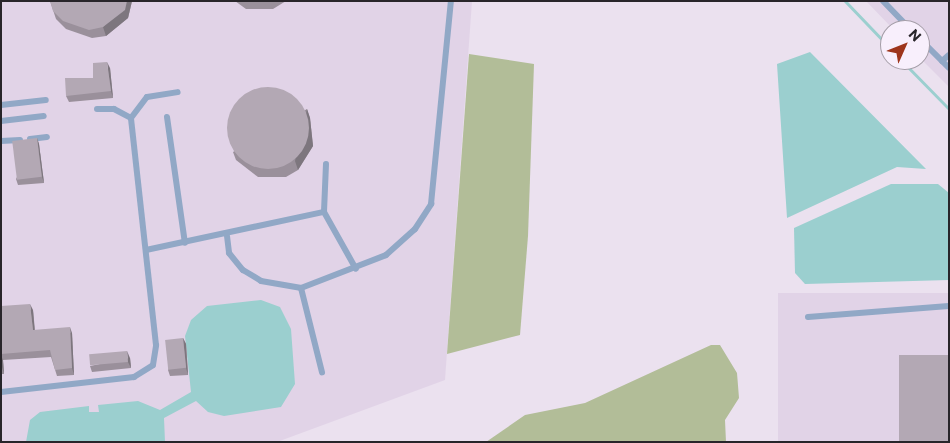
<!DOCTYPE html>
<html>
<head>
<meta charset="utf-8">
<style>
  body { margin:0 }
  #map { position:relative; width:950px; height:443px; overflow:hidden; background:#ebe1ef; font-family:Commissioner,sans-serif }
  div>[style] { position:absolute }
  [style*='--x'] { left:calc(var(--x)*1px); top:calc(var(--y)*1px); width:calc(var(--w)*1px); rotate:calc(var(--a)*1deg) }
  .built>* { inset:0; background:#e1d3e7; transform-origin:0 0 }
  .green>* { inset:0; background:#b2bd98 }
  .water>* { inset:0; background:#9bcfcf }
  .stream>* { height:3px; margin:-1.5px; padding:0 1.5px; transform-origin:1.5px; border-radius:1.5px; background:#9bcfcf }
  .lane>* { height:6px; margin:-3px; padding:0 3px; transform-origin:3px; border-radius:3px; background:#91a8c6 }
  .wall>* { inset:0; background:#9a909b }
  .shaded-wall>* { inset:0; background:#7d767e }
  .building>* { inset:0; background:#b3a8b4; transform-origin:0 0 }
  .round { border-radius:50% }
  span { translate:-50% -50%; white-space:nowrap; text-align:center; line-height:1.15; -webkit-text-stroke:4.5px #f8effc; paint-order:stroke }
  .frame { position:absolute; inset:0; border:2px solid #28252a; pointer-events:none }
  .north { position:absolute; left:880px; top:20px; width:50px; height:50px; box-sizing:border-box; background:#f8effc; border:1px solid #a59ea8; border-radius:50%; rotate:46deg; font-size:14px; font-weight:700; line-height:20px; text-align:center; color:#28252a }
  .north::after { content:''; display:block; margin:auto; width:18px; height:22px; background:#9e351c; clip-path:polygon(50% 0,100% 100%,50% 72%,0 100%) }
</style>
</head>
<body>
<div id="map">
  <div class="built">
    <i style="clip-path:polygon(1px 1px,472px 1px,445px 380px,277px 442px,1px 442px)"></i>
    <i style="clip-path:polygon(866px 1px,949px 1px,949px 87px,920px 58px,920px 30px,894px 30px)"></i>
    <i style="left:949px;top:293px;width:149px;height:171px;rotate:90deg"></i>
  </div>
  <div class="green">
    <i style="clip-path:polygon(469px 54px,534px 64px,528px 236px,520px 335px,447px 354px)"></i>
    <i style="clip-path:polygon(711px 345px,720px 345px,737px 373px,739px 398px,725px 420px,726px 442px,486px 442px,525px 415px,585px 403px)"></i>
  </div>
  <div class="water">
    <i style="clip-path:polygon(810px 52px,926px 169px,897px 167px,787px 218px,777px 64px)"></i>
    <i style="clip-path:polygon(891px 184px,938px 184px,949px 193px,949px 280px,805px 284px,795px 273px,794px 228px)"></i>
    <i style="clip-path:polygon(261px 300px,280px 307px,291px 329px,295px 384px,281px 407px,224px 416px,208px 412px,196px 401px,164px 418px,165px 442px,26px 442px,30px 420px,40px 412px,89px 406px,89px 412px,99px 412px,98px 405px,138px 401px,160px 410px,191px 392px,185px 336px,191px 320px,207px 306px)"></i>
  </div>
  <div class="stream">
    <i style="--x:845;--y:1;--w:65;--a:46.2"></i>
    <i style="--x:901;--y:60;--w:69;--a:45.6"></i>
  </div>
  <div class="lane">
    <i style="--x:883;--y:1;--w:40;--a:46"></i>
    <i style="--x:920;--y:39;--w:41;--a:45"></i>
    <i style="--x:942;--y:61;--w:9;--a:-41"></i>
    <i style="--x:1;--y:105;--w:45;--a:-6.3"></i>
    <i style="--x:97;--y:109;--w:17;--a:0"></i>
    <i style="--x:114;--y:109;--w:19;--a:28"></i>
    <i style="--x:167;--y:117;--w:127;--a:81.9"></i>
    <i style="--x:1;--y:121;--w:43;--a:-6.6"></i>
    <i style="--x:30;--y:139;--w:17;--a:-7"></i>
    <i style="--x:1;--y:141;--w:19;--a:-3"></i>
    <i style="--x:326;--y:164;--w:48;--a:92.4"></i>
    <i style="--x:324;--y:212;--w:65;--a:60.7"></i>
    <i style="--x:227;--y:236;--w:17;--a:83"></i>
    <i style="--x:229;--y:253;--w:22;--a:51"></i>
    <i style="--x:243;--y:270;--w:21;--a:31"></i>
    <i style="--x:261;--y:281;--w:41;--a:9.9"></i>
    <i style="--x:301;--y:288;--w:91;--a:-21.2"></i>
    <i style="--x:386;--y:255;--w:39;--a:-42"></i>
    <i style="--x:415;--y:229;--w:30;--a:-57"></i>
    <i style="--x:431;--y:204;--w:204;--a:-84.4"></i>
    <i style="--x:146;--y:250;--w:182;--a:-12.1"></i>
    <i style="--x:301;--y:288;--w:87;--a:76"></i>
    <i style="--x:808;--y:317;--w:141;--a:-4.5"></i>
    <i style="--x:1;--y:392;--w:134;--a:-6.4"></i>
    <i style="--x:134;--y:377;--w:22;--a:-32"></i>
    <i style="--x:153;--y:365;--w:20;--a:-81"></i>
    <i style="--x:156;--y:345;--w:228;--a:-96.3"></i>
    <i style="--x:131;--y:118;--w:26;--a:-53"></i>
    <i style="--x:147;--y:97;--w:31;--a:-9"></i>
  </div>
  <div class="wall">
    <i style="clip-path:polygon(50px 1px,132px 1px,128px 18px,106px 36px,92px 38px,66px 29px,56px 19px)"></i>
    <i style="clip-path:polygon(235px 1px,286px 1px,273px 9px,246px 9px)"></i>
    <i style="clip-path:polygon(110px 68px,113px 98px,69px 102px,66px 96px,93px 78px)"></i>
    <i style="clip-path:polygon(307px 109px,310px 118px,313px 146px,298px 170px,286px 177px,258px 177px,236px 160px,233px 152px)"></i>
    <i style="clip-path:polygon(37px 138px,39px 144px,44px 183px,18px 185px,16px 179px)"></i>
    <i style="clip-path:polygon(1px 306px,33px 310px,35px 330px,72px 333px,74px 375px,57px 376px,51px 357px,3px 360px,4px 374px,1px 374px)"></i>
    <i style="clip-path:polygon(183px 338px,186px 344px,188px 375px,170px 376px,168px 370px)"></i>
    <i style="clip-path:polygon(130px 358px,131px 368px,92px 372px,90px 366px)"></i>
  </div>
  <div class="shaded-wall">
    <i style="clip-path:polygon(127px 1px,132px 1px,128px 18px,106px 36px,103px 27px)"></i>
    <i style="clip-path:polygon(107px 62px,110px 68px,113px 98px,111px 91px)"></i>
    <i style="clip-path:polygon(307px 109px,310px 118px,313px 146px,298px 170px,295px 161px)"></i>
    <i style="clip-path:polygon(37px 138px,39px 144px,44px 183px,42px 177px)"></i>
    <i style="clip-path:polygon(30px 304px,33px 310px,35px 336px,33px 330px)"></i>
    <i style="clip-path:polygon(70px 327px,72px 333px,74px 375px,72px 368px)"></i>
    <i style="clip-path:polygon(183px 338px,186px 344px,188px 375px,186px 368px)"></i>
    <i style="clip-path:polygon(127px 351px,130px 358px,131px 368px,128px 362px)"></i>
    <i style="clip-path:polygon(1px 355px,3px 360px,4px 374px,2px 367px)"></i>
  </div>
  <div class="building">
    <i style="clip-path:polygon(50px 1px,127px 1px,125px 10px,103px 27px,89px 30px,63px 21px,53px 11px)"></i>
    <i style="clip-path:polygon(107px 62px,111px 91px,66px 96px,65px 78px,93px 78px,93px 63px)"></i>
    <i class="round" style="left:227px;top:87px;width:82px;height:82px"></i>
    <i style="left:37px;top:138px;width:39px;height:25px;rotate:83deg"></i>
    <i style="clip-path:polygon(30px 304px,33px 330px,70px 327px,72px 368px,55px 370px,50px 350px,1px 354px,1px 306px)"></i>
    <i style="left:183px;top:338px;width:30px;height:18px;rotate:84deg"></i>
    <i style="left:127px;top:351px;width:11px;height:38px;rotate:85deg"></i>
    <i style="left:949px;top:355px;width:87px;height:50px;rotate:90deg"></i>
  </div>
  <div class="frame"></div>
  <div class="north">N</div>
</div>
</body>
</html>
